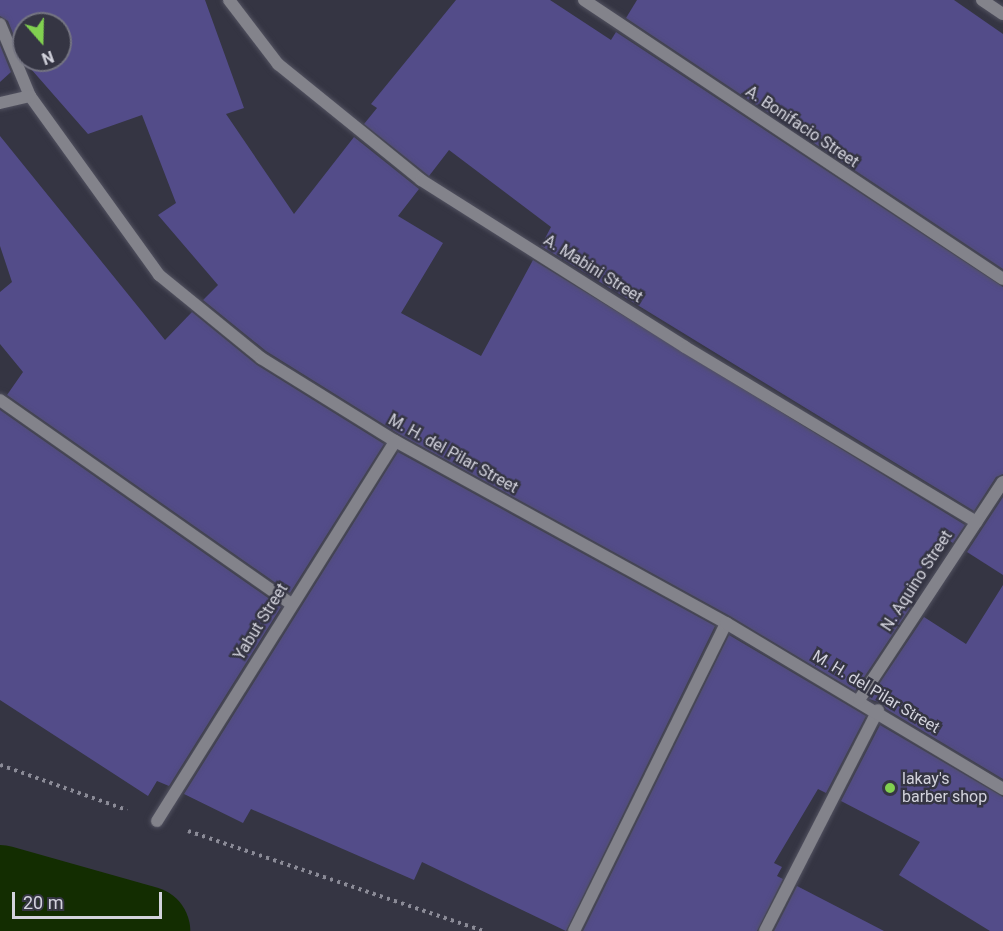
<!DOCTYPE html>
<html>
<head>
<meta charset="utf-8">
<style>
  body { margin:0 }
  #map { position:relative; width:1003px; height:931px; overflow:hidden; background:#353543; font-family:Roboto,sans-serif }
  div>[style] { position:absolute }
  [style*='--x'] { left:calc(var(--x)*1px); top:calc(var(--y)*1px); width:calc(var(--w)*1px); rotate:calc(var(--a)*1deg) }
  .river>* { height:90px; margin:-45px; padding:0 45px; transform-origin:45px; border-radius:45px; background:#132d01 }
  .building>* { inset:0; background:#534c89 }
  .path>* { height:4px; margin-top:-2px; transform-origin:0; background:repeating-linear-gradient(90deg,#8b8b97 0 3px,transparent 0 7.5px) }
  .roads { filter:drop-shadow(0 0 2px #51515f) drop-shadow(0 0 2px #51515f) }
  .service>* { height:12px; margin:-6px; padding:0 6px; transform-origin:6px; border-radius:6px; background:#83838b }
  .minor>* { height:12px; margin:-6px; padding:0 6px; transform-origin:6px; border-radius:6px; background:#83838b }
  .dots>* { width:16px; height:16px; translate:-50% -50%; box-sizing:border-box; border:3px solid #353543; border-radius:50% }
  span { translate:-50% -50%; white-space:nowrap; text-align:center; line-height:1.15; -webkit-text-stroke:5px #353543; paint-order:stroke }
  .street-label { font-size:16px; color:#d3d3dd }
  .poi-label { font-size:16px; color:#d3d3dd }
  .left { translate:0 -50%; text-align:left }
  .north { position:absolute; left:12px; top:12px; width:60px; height:60px; box-sizing:border-box; background:#353543; border:2px solid #747481; border-radius:50%; rotate:160deg; font-size:16px; font-weight:700; line-height:24px; text-align:center; color:#d3d3dd }
  .north::after { content:''; display:block; margin:auto; width:21px; height:27px; background:#81d050; clip-path:polygon(50% 0,100% 100%,50% 72%,0 100%) }
  .scale { position:absolute; left:12px; top:892px; width:150px; height:27px; box-sizing:border-box; border:3px solid #d3d3dd; border-top:0; padding-left:8px; font-size:18px; line-height:21px; white-space:nowrap; color:#d3d3dd; -webkit-text-stroke:4px #353543; paint-order:stroke }
</style>
</head>
<body>
<div id="map">
  <div class="river">
    <i style="--x:0;--y:890;--w:151;--a:15.8"></i>
  </div>
  <div class="building">
    <i style="clip-path:polygon(evenodd,0 0,205px 0,244px 108px,226px 114px,294px 214px,354px 137px,419px 189px,398px 216px,443px 243px,401px 313px,481px 356px,533px 260px,965px 525px,953px 543px,941px 536px,901px 603px,910px 608px,855px 691px,730px 616px,399px 434px,266px 351px,203px 300px,218px 285px,158px 215px,176px 203px,142px 115px,88px 134px,24px 61px,8px 21px,0 16px,0 0,24px 24px,60px 24px,60px 60px,24px 60px,24px 24px)"></i>
    <i style="clip-path:polygon(456px 0,550px 0,611px 40px,616px 32px,1003px 287px,1003px 474px,996px 477px,974px 511px,541px 246px,551px 227px,449px 150px,429px 176px,364px 124px,377px 108px,371px 104px)"></i>
    <i style="clip-path:polygon(637px 0,954px 0,1003px 34px,1003px 269px,626px 18px)"></i>
    <i style="clip-path:polygon(0 45px,11px 72px,0 82px)"></i>
    <i style="clip-path:polygon(0 136px,165px 340px,192px 312px,257px 365px,384px 444px,290px 593px,7px 395px,23px 372px,0 344px,0 292px,12px 282px,0 246px)"></i>
    <i style="clip-path:polygon(0 410px,281px 607px,169px 786px,157px 781px,148px 796px,0 700px)"></i>
    <i style="clip-path:polygon(398px 452px,715px 626px,566px 931px,422px 862px,414px 880px,251px 809px,243px 823px,184px 794px)"></i>
    <i style="clip-path:polygon(1003px 497px,1003px 575px,967px 552px)"></i>
    <i style="clip-path:polygon(1003px 585px,1003px 779px,886px 709px,882px 703px,869px 699px,924px 617px,966px 644px)"></i>
    <i style="clip-path:polygon(729px 635px,866px 716px,826px 793px,818px 789px,774px 863px,782px 867px,777px 876px,783px 879px,757px 931px,583px 931px)"></i>
    <i style="clip-path:polygon(880px 725px,1003px 797px,1003px 931px,990px 931px,899px 875px,920px 842px,841px 801px)"></i>
    <i style="clip-path:polygon(797px 886px,884px 931px,774px 931px)"></i>
  </div>
  <div class="path">
    <i style="--x:0;--y:765;--w:135;--a:19.5"></i>
    <i style="--x:188;--y:831;--w:311;--a:18.7"></i>
  </div>
  <div class="roads">
    <div class="service">
      <i style="--x:574;--y:931;--w:343;--a:-63.7"></i>
      <i style="--x:765;--y:931;--w:248;--a:-62.9"></i>
    </div>
    <div class="minor">
      <i style="--x:229;--y:0;--w:81;--a:52.6"></i>
      <i style="--x:278;--y:64;--w:184;--a:39"></i>
      <i style="--x:421;--y:180;--w:312;--a:32.3"></i>
      <i style="--x:685;--y:347;--w:340;--a:31"></i>
      <i style="--x:584;--y:0;--w:503;--a:33.66"></i>
      <i style="--x:982;--y:0;--w:25;--a:34"></i>
      <i style="--x:0;--y:24;--w:78;--a:67.4"></i>
      <i style="--x:30;--y:96;--w:221;--a:54.2"></i>
      <i style="--x:159;--y:275;--w:132;--a:39.1"></i>
      <i style="--x:261;--y:358;--w:158;--a:31.8"></i>
      <i style="--x:395;--y:441;--w:378;--a:28.8"></i>
      <i style="--x:726;--y:623;--w:323;--a:30.9"></i>
      <i style="--x:0;--y:103;--w:31;--a:-13"></i>
      <i style="--x:0;--y:400;--w:355;--a:35"></i>
      <i style="--x:859;--y:700;--w:261;--a:-56.6"></i>
      <i style="--x:157;--y:821;--w:448;--a:-57.9"></i>
    </div>
  </div>
  <div class="dots">
    <i style="left:890px;top:788px;background:#81d050"></i>
  </div>
  <div class="street-label">
    <span style="left:802px;top:127px;rotate:34deg">A. Bonifacio Street</span>
    <span style="left:593px;top:269px;rotate:32deg">A. Mabini Street</span>
    <span style="left:453px;top:454px;rotate:29deg">M. H. del Pilar Street</span>
    <span style="left:917px;top:581px;rotate:-57deg">N. Aquino Street</span>
    <span style="left:261px;top:622px;rotate:-58deg">Yabut Street</span>
    <span style="left:876px;top:692px;rotate:31deg">M. H. del Pilar Street</span>
  </div>
  <div class="poi-label">
    <span class="left" style="left:902px;top:788px">lakay's<br>barber shop</span>
  </div>
  <div class="north">N</div>
  <div class="scale">20 m</div>
</div>
</body>
</html>
